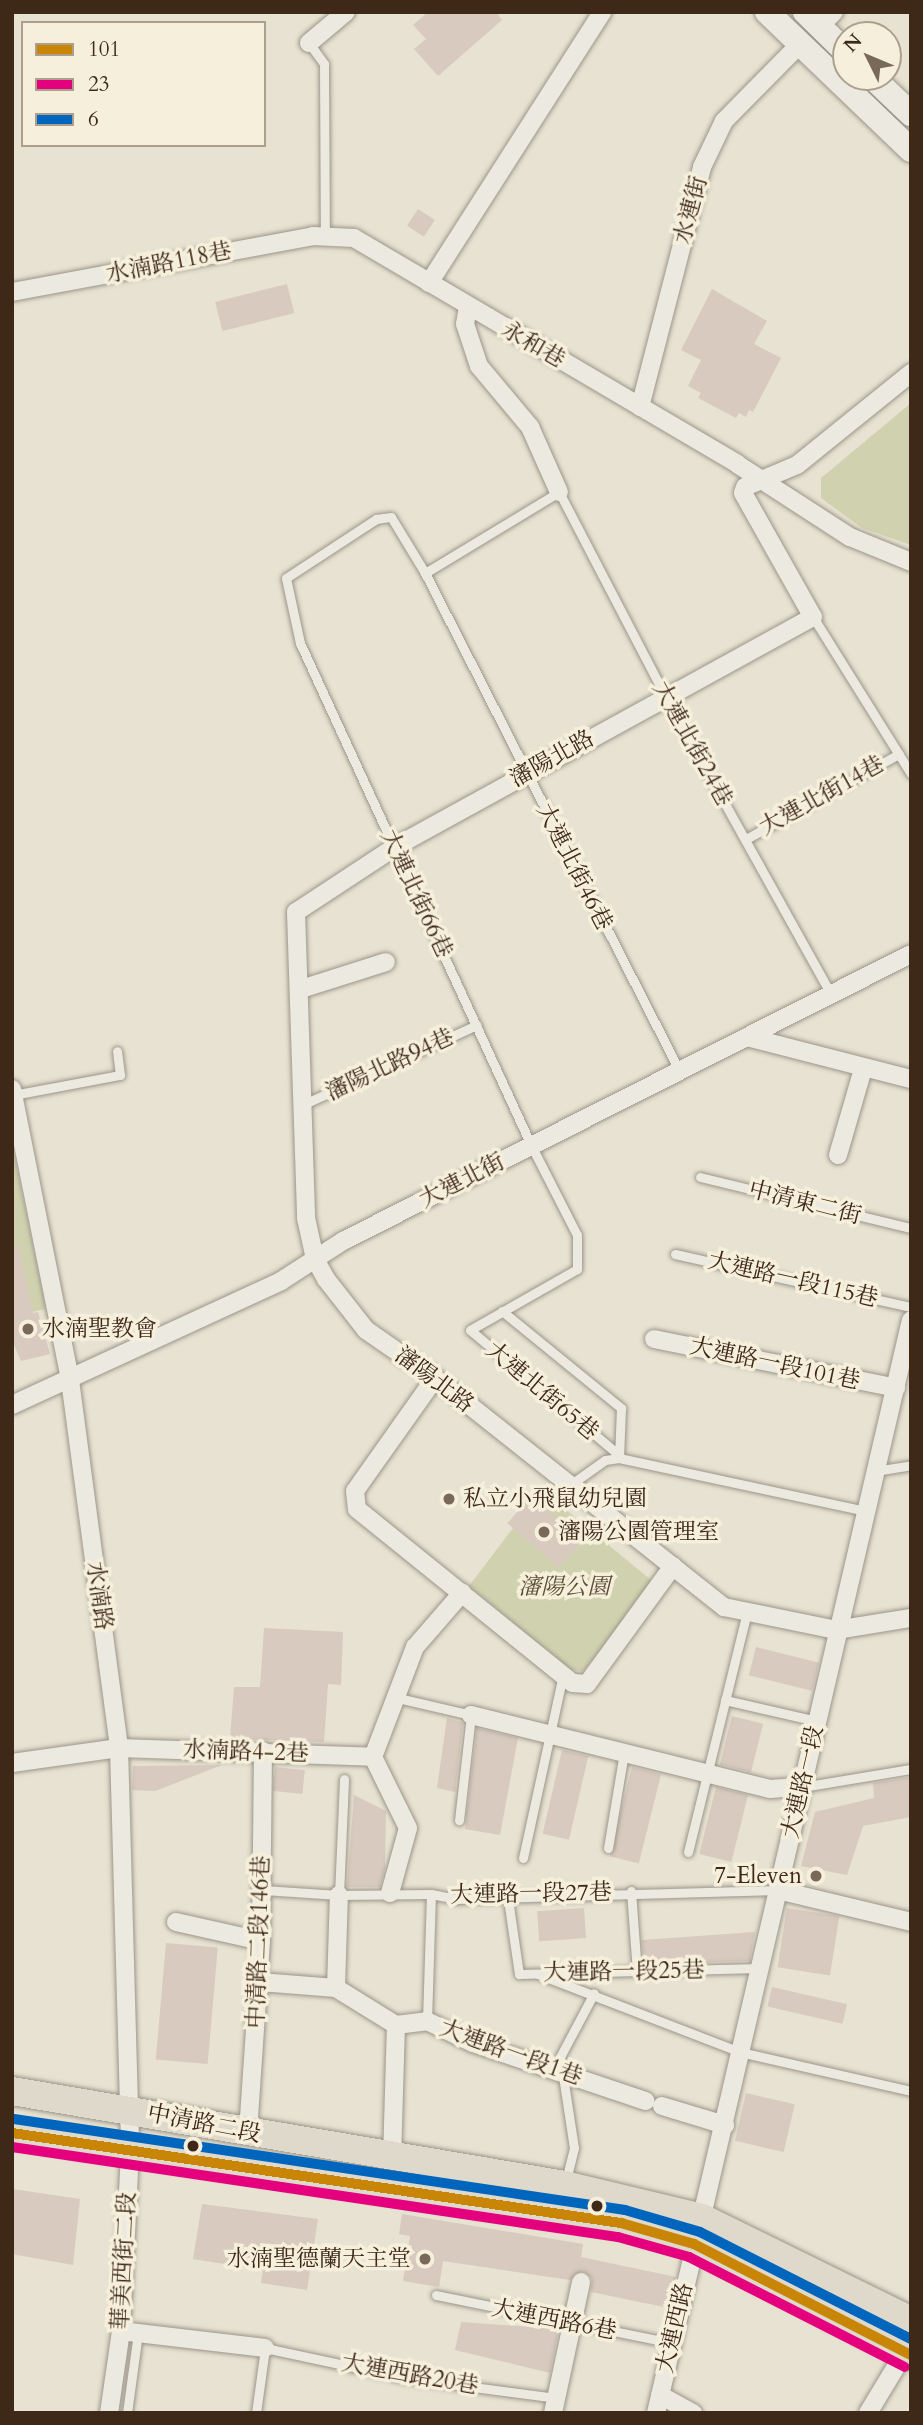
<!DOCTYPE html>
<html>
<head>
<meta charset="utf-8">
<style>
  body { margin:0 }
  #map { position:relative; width:923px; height:2425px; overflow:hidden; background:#e7e2d1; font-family:Cardo,"Noto Serif TC",serif }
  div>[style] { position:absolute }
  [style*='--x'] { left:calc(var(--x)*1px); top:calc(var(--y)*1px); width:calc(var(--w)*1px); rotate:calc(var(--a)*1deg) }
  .green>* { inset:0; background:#d0d2af }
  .building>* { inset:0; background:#d8cabe; transform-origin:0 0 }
  .roads { filter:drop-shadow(0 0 2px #9b968a) drop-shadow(0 0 2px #9b968a) }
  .lane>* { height:9px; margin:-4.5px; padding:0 4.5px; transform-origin:4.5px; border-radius:4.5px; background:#ece9e0 }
  .street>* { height:18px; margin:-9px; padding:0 9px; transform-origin:9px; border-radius:9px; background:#ece9e0 }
  .secondary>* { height:24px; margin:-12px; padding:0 12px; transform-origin:12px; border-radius:12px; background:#ece9e0 }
  .primary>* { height:28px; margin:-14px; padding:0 14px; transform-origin:14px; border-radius:14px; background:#dfd9cb }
  .bus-1>* { height:10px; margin:-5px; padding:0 5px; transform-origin:5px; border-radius:5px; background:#c98606 }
  .bus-2>* { height:10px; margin:-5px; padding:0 5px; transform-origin:5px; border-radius:5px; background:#e5007d }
  .bus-3>* { height:10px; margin:-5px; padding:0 5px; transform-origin:5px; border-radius:5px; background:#0065bd }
  .dots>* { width:19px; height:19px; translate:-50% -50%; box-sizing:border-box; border:4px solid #f5efdb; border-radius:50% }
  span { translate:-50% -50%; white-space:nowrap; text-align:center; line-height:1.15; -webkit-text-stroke:7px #f5efdb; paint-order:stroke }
  .street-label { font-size:23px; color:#3e2817 }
  .poi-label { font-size:23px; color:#3e2817 }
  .left { translate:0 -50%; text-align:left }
  .right { translate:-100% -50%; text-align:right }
  .park-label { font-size:23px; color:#5e4f36; font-style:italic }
  .frame { position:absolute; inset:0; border:14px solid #3e2817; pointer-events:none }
  .legend { position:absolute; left:21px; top:21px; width:245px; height:126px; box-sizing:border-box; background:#f5efdb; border:2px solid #ac9f8d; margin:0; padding:9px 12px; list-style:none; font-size:21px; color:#3e2817 }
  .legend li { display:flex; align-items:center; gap:14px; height:35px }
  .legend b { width:35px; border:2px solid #ac9f8d }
  .north { position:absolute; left:832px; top:21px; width:70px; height:70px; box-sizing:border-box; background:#f5efdb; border:2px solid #ac9f8d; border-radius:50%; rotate:313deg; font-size:19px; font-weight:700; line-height:28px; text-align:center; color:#3e2817 }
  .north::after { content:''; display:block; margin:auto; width:24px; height:32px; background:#796958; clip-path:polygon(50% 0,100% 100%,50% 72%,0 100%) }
</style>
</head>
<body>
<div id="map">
  <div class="green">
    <i style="clip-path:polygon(911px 403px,911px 545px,862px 528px,821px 498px,821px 478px)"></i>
    <i style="clip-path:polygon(12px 1144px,46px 1309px,12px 1316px)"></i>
    <i style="clip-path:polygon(542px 1490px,651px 1580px,652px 1589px,583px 1671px,571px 1670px,469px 1586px)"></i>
  </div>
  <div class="building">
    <i style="clip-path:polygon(428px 12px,496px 12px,502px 20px,438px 76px,414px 49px,426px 39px,413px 25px)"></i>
    <i style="left:418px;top:209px;width:20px;height:20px;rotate:33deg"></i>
    <i style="left:287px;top:284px;width:30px;height:74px;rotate:76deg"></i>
    <i style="clip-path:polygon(712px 289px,767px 321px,754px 344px,781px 358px,753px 412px,749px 410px,746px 417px,739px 413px,736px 418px,698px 398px,701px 393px,688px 386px,701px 360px,681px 350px)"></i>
    <i style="clip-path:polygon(19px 1246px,33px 1313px,38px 1312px,50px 1354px,21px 1361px,12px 1340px,12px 1247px)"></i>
    <i style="left:531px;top:1496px;width:68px;height:36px;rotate:41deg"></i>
    <i style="clip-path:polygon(264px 1628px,343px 1632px,341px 1685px,328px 1684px,324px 1742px,230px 1739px,234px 1687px,260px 1687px)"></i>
    <i style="left:756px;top:1647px;width:65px;height:29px;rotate:14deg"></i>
    <i style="left:732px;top:1716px;width:32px;height:50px;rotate:14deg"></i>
    <i style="clip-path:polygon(447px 1718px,463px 1723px,455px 1792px,437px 1788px)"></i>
    <i style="clip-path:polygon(477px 1728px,518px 1738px,500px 1835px,465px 1829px)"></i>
    <i style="left:562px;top:1750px;width:27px;height:86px;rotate:13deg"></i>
    <i style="clip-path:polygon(222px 1765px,155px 1791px,132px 1790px,133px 1766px)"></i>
    <i style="left:275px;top:1767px;width:30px;height:24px;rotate:6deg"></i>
    <i style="left:632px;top:1767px;width:30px;height:92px;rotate:14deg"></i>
    <i style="clip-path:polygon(911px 1777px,911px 1817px,863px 1826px,847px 1875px,801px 1866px,815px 1812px,874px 1798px,873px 1783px)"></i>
    <i style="left:716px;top:1787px;width:33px;height:69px;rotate:14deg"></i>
    <i style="clip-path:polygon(354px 1795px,386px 1811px,385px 1869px,380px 1887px,347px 1887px)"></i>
    <i style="left:584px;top:1908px;width:30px;height:47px;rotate:86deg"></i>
    <i style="left:787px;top:1908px;width:53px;height:60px;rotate:9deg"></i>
    <i style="clip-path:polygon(755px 1932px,750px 1961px,644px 1964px,642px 1940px)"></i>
    <i style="left:166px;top:1943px;width:52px;height:117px;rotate:5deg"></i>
    <i style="left:772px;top:1987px;width:77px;height:20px;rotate:13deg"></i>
    <i style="left:746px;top:2093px;width:50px;height:49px;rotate:13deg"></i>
    <i style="clip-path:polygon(12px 2189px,80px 2199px,73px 2265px,12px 2254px)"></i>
    <i style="clip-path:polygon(202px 2204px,318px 2219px,307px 2290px,261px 2283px,263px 2270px,193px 2259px)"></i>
    <i style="clip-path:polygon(402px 2214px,583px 2244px,581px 2257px,676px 2277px,669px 2308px,591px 2292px,592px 2278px,583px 2271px,570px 2280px,443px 2261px,439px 2287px,403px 2281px,410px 2236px,399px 2234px)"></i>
    <i style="clip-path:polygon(461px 2322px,559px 2329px,550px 2373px,455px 2350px)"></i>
  </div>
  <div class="roads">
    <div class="lane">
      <i style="--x:309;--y:43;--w:26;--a:54"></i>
      <i style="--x:324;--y:64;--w:173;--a:89.7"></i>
      <i style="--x:425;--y:573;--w:157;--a:-31.2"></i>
      <i style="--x:559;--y:492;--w:230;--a:62.5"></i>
      <i style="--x:665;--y:696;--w:340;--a:60.9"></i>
      <i style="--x:813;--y:617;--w:185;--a:58"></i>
      <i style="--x:746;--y:839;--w:175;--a:-29.1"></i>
      <i style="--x:13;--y:1095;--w:109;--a:-10.6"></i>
      <i style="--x:120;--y:1075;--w:24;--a:-97"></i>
      <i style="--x:302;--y:1105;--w:192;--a:-24.6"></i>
      <i style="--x:700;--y:1177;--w:217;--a:13.6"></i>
      <i style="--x:675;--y:1254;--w:242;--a:12.7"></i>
      <i style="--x:502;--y:1311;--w:154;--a:39.2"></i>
      <i style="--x:621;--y:1408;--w:49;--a:92.3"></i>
      <i style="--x:619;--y:1455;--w:194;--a:-140"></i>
      <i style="--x:470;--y:1330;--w:123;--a:-29.7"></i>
      <i style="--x:577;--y:1269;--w:34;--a:-90"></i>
      <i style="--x:577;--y:1235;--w:101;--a:-117.1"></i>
      <i style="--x:531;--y:1145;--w:553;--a:-114.71"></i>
      <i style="--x:300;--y:643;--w:66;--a:-102.2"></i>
      <i style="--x:286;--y:578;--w:108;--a:-33.2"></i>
      <i style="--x:376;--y:519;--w:15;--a:-8"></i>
      <i style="--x:391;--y:517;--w:66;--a:58.7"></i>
      <i style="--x:425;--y:573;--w:556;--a:62.93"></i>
      <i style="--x:875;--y:1471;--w:36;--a:-9"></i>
      <i style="--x:570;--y:1485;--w:43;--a:-35.5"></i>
      <i style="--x:605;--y:1460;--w:14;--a:-8"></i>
      <i style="--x:619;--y:1458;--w:253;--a:12.1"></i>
      <i style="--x:398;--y:1698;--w:75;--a:13.1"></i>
      <i style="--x:471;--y:1715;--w:106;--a:96.5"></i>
      <i style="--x:725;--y:1700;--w:94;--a:12.9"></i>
      <i style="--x:802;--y:1787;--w:110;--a:-9.4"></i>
      <i style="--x:608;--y:1848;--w:97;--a:-80.5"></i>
      <i style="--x:688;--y:1852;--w:248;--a:-76.2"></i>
      <i style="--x:523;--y:1858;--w:187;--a:-77.7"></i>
      <i style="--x:263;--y:1890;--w:76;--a:3.8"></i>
      <i style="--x:339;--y:1895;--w:92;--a:-0.6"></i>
      <i style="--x:431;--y:1894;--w:26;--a:11"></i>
      <i style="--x:457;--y:1899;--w:321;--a:-1.6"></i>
      <i style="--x:631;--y:1891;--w:81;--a:85.8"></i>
      <i style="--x:339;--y:1895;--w:116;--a:-87.5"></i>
      <i style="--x:508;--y:1899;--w:76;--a:81.7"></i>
      <i style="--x:519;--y:1974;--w:242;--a:-1.4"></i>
      <i style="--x:538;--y:1974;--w:217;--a:21.1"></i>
      <i style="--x:740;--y:2052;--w:175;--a:12.8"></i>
      <i style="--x:427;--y:2021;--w:127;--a:-88.2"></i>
      <i style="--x:566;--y:2180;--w:33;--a:-76"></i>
      <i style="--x:574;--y:2148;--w:92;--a:-98.7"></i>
      <i style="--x:560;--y:2057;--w:72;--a:-62"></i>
      <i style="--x:436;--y:2295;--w:241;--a:11.5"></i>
      <i style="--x:127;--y:2413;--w:81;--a:-82.2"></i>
      <i style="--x:256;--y:2413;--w:66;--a:-82.1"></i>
      <i style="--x:265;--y:2348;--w:143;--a:12.1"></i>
      <i style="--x:405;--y:2378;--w:152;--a:7.5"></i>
    </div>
    <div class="street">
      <i style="--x:820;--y:26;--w:20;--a:-45"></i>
      <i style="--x:309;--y:43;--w:48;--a:-40"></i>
      <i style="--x:429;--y:283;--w:322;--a:-57.4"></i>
      <i style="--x:12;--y:292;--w:306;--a:-10.5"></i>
      <i style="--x:313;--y:236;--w:41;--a:2.8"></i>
      <i style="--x:354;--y:238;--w:445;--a:30.5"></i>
      <i style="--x:737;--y:464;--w:135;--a:32.9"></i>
      <i style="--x:850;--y:537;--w:66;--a:22.3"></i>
      <i style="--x:468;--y:307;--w:17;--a:100"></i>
      <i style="--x:465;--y:324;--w:44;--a:71.6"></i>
      <i style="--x:479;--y:366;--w:80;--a:50.1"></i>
      <i style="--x:530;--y:427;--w:71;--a:66"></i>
      <i style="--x:911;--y:373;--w:146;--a:141.1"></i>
      <i style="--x:797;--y:465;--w:56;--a:157.1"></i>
      <i style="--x:745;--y:487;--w:6;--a:108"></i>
      <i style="--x:743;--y:493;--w:142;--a:60.6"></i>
      <i style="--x:813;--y:617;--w:477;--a:151.2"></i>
      <i style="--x:395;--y:847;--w:118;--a:146.7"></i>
      <i style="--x:296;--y:912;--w:306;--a:88.1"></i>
      <i style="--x:306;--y:1218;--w:42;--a:77.6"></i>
      <i style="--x:315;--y:1259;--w:23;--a:61"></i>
      <i style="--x:326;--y:1279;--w:65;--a:51.9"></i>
      <i style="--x:366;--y:1330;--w:84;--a:34.8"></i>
      <i style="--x:435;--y:1378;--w:369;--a:38.4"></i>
      <i style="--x:724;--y:1607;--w:114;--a:11.6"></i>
      <i style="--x:836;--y:1630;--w:76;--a:-9.1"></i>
      <i style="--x:640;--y:407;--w:248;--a:-75.5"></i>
      <i style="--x:702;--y:167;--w:51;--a:-64.4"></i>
      <i style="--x:724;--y:121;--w:108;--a:-45.4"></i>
      <i style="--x:301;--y:989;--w:89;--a:-17.6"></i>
      <i style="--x:747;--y:1037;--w:169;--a:14.4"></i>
      <i style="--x:12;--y:1089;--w:297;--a:78.7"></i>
      <i style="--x:70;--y:1380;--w:371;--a:82.4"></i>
      <i style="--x:119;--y:1748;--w:404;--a:88.4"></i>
      <i style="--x:130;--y:2152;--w:179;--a:92.9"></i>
      <i style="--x:121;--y:2331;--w:83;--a:98.3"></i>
      <i style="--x:838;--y:1155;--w:90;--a:-73.8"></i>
      <i style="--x:654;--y:1339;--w:247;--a:11.4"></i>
      <i style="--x:435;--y:1378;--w:138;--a:125.3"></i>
      <i style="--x:355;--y:1491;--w:18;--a:84"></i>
      <i style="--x:357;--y:1509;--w:277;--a:38.9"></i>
      <i style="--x:573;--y:1683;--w:14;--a:4"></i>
      <i style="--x:587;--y:1684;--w:146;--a:-53.9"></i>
      <i style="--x:12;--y:1405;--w:296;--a:-24.7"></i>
      <i style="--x:281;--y:1281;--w:74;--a:-32.8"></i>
      <i style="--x:343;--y:1241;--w:636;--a:-26.81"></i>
      <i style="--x:471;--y:1715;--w:308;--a:13.9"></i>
      <i style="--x:770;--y:1789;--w:32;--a:-4"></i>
      <i style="--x:12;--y:1763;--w:108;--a:-8"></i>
      <i style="--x:119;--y:1748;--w:254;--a:2"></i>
      <i style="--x:778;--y:1890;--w:137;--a:13.5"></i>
      <i style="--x:390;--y:1893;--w:67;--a:-74.5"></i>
      <i style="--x:408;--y:1828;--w:79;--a:-116.2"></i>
      <i style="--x:373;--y:1757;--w:118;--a:-69.1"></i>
      <i style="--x:415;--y:1647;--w:72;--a:-49"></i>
      <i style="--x:176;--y:1922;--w:87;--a:12.6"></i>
      <i style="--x:260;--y:1982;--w:76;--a:4.5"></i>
      <i style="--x:336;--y:1988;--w:70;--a:31.7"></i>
      <i style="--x:396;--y:2025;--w:31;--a:-7"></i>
      <i style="--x:427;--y:2021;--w:51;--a:25.6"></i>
      <i style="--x:473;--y:2043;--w:182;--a:18.6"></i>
      <i style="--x:336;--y:1988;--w:93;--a:-88.2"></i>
      <i style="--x:662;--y:2106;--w:66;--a:16.8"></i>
      <i style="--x:248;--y:2132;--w:191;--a:-86.1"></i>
      <i style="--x:261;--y:1941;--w:190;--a:-89.4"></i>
      <i style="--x:392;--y:2159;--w:134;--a:-88.3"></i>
      <i style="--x:121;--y:2331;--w:145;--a:6.7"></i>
      <i style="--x:660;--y:2395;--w:38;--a:29"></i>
      <i style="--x:553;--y:2413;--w:134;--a:-77.9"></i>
      <i style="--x:656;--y:2413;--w:1122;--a:-76.87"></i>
      <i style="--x:868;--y:2413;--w:71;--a:-58.8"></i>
    </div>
    <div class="secondary">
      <i style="--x:767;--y:12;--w:199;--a:43.8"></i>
      <i style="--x:805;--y:12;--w:57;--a:44.3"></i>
      <i style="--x:872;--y:77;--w:54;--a:43.5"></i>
    </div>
    <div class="primary">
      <i style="--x:12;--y:2091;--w:561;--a:9.65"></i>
      <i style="--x:565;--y:2185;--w:141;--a:13.5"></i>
      <i style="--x:702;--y:2218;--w:233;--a:26.2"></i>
      <i style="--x:12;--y:2133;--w:616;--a:8.41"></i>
      <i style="--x:621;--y:2223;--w:76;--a:16"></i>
      <i style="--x:694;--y:2244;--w:244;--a:27.1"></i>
    </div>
  </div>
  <div class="bus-1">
    <i style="--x:12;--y:2133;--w:616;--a:8.41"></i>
    <i style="--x:621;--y:2223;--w:76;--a:16"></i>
    <i style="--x:694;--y:2244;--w:244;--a:27.1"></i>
  </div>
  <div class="bus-2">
    <i style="--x:12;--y:2147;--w:613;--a:8.45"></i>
    <i style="--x:618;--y:2237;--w:74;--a:15.7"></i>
    <i style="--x:689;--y:2257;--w:242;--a:27"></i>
  </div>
  <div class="bus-3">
    <i style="--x:14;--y:2119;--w:618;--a:8.47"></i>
    <i style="--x:625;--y:2210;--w:78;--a:16.3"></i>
    <i style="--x:700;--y:2232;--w:237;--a:26.9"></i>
  </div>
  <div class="dots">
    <i style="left:28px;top:1329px;background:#796958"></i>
    <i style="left:449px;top:1499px;background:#796958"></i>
    <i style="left:544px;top:1532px;background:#796958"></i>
    <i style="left:816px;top:1876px;background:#796958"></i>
    <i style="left:193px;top:2146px;background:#3e2817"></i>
    <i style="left:597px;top:2206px;background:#3e2817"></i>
    <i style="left:425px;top:2259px;background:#796958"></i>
  </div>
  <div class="street-label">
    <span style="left:691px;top:210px;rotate:-75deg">水連街</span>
    <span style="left:169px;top:263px;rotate:-11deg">水湳路118巷</span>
    <span style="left:533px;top:345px;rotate:30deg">永和巷</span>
    <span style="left:692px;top:744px;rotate:61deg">大連北街24巷</span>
    <span style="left:552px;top:759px;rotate:-29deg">瀋陽北路</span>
    <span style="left:822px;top:796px;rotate:-29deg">大連北街14巷</span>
    <span style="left:574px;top:867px;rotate:63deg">大連北街46巷</span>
    <span style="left:416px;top:894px;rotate:65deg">大連北街66巷</span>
    <span style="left:390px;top:1065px;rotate:-25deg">瀋陽北路94巷</span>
    <span style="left:462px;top:1181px;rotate:-27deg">大連北街</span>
    <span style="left:805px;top:1203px;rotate:14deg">中清東二街</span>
    <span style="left:793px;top:1280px;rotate:13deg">大連路一段115巷</span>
    <span style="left:775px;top:1364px;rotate:12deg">大連路一段101巷</span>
    <span style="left:434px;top:1380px;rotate:37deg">瀋陽北路</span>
    <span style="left:542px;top:1391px;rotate:40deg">大連北街65巷</span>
    <span style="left:99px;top:1596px;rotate:82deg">水湳路</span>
    <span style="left:246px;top:1752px;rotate:2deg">水湳路4-2巷</span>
    <span style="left:803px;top:1782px;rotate:-77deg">大連路一段</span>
    <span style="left:531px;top:1894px;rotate:-1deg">大連路一段27巷</span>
    <span style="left:259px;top:1942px;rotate:-88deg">中清路二段146巷</span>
    <span style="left:624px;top:1972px;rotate:-1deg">大連路一段25巷</span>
    <span style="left:511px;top:2053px;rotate:20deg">大連路一段1巷</span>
    <span style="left:204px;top:2124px;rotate:11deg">中清路二段</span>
    <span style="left:124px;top:2261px;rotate:-87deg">華美西街二段</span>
    <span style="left:554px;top:2320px;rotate:11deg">大連西路6巷</span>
    <span style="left:675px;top:2328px;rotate:-77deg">大連西路</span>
    <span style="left:410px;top:2375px;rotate:10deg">大連西路20巷</span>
  </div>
  <div class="poi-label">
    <span class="left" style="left:42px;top:1329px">水湳聖教會</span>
    <span class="left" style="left:463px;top:1499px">私立小飛鼠幼兒園</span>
    <span class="left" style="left:558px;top:1532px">瀋陽公園管理室</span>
    <span class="right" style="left:802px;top:1876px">7-Eleven</span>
    <span class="right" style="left:411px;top:2259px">水湳聖德蘭天主堂</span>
  </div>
  <div class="park-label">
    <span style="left:564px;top:1587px">瀋陽公園</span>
  </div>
  <div class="frame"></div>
  <ul class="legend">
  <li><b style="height:9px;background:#c98606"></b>101</li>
  <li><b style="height:9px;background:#e5007d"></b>23</li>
  <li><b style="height:9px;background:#0065bd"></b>6</li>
  </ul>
  <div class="north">N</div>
</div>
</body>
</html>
